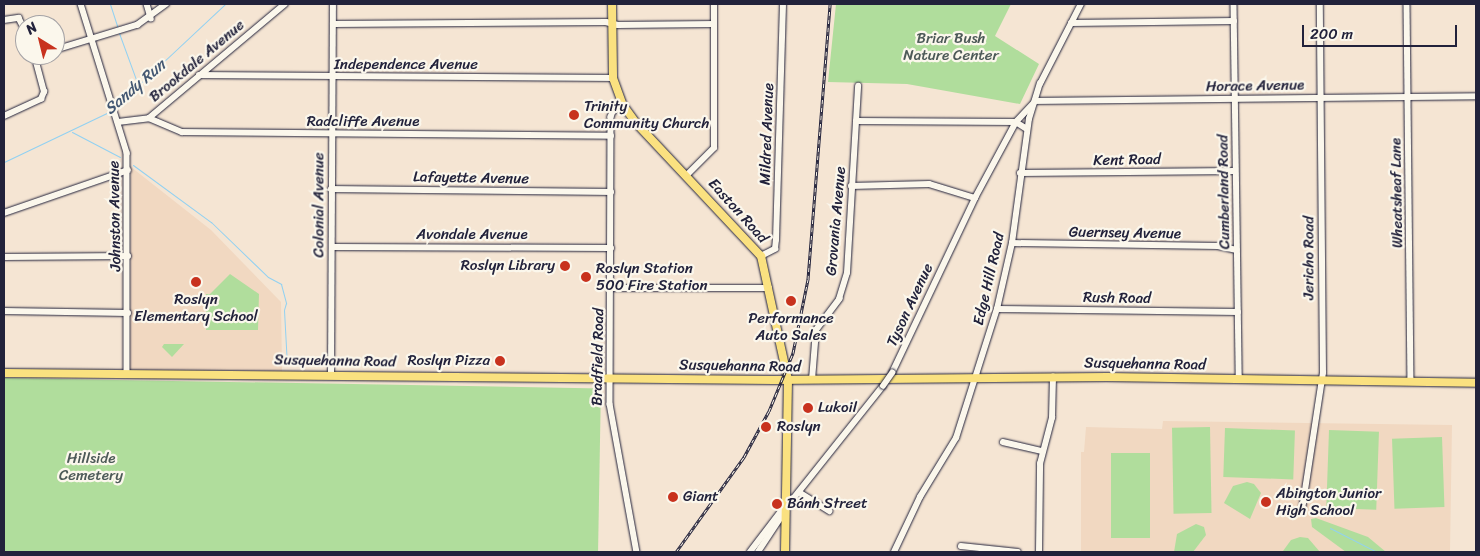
<!DOCTYPE html>
<html>
<head>
<meta charset="utf-8">
<style>
  body { margin:0 }
  #map { position:relative; width:1480px; height:556px; overflow:hidden; background:#f5e5d3; font-family:Sriracha,sans-serif }
  div>[style] { position:absolute }
  [style*='--x'] { left:calc(var(--x)*1px); top:calc(var(--y)*1px); width:calc(var(--w)*1px); rotate:calc(var(--a)*1deg) }
  .built>* { inset:0; background:#f1d8c1 }
  .green>* { inset:0; background:#b0dd9c; transform-origin:0 0 }
  .stream>* { height:1px; margin:-0.5px; padding:0 0.5px; transform-origin:0.5px; border-radius:0.5px; background:#91d1f2 }
  .roads { filter:drop-shadow(0 0 1px #22223b) drop-shadow(0 0 1px #22223b) }
  .minor>* { height:5.5px; margin:-2.75px; padding:0 2.75px; transform-origin:2.75px; border-radius:2.75px; background:#fbf7ec }
  .major>* { height:8px; margin:-4px; padding:0 4px; transform-origin:4px; border-radius:4px; background:#fae180 }
  .rail>* { height:3px; margin-top:-1.5px; transform-origin:0; background:repeating-linear-gradient(90deg,#fbf7ec 0 4px,#22223b 0 8px); box-sizing:border-box; border-block:1px solid #22223b }
  .bridges { filter:drop-shadow(0 0 1px #22223b) drop-shadow(0 0 1px #22223b) }
  .minor-bridge>* { height:5.5px; margin:-2.75px; padding:0 2.75px; transform-origin:2.75px; border-radius:2.75px; background:#fbf7ec }
  .dots>* { width:14px; height:14px; translate:-50% -50%; box-sizing:border-box; border:2px solid #fbf7ec; border-radius:50% }
  span { translate:-50% -50%; white-space:nowrap; text-align:center; line-height:1.15; -webkit-text-stroke:4.5px #fbf7ec; paint-order:stroke }
  .park-label { font-size:15px; color:#4d5a58 }
  .street-label { font-size:15px; color:#22223b }
  .poi-label { font-size:15px; color:#22223b }
  .left { translate:0 -50%; text-align:left }
  .right { translate:-100% -50%; text-align:right }
  .water-label { font-size:16px; color:#435772; font-style:italic }
  .frame { position:absolute; inset:0; border:5px solid #22223b; pointer-events:none }
  .north { position:absolute; left:15px; top:15px; width:50px; height:50px; box-sizing:border-box; background:#fbf7ec; border:1px solid #a4a2a5; border-radius:50%; rotate:324deg; font-size:14px; font-weight:700; line-height:20px; text-align:center; color:#22223b }
  .north::after { content:''; display:block; margin:auto; width:18px; height:22px; background:#c8321e; clip-path:polygon(50% 0,100% 100%,50% 72%,0 100%) }
  .scale { position:absolute; left:1302px; top:25px; width:155px; height:22px; box-sizing:border-box; border:2px solid #22223b; border-top:0; padding-left:6px; font-size:15px; line-height:18px; white-space:nowrap; color:#22223b; -webkit-text-stroke:4px #fbf7ec; paint-order:stroke }
</style>
</head>
<body>
<div id="map">
  <div class="built">
    <i style="clip-path:polygon(131px 167px,211px 230px,281px 302px,282px 371px,130px 370px)"></i>
    <i style="clip-path:polygon(1163px 421px,1452px 425px,1450px 552px,1081px 552px,1081px 452px,1084px 452px,1086px 427px,1162px 429px)"></i>
  </div>
  <div class="green">
    <i style="clip-path:polygon(836px 4px,1011px 4px,995px 36px,1039px 64px,1020px 104px,907px 84px,828px 82px)"></i>
    <i style="clip-path:polygon(230px 274px,259px 294px,258px 330px,206px 330px,206px 294px,210px 294px)"></i>
    <i style="clip-path:polygon(164px 344px,184px 344px,172px 357px,162px 347px)"></i>
    <i style="left:4px;top:378px;width:597px;height:174px;rotate:1deg"></i>
    <i style="left:1210px;top:427px;width:86px;height:38px;rotate:89deg"></i>
    <i style="left:1225px;top:428px;width:70px;height:49px;rotate:2deg"></i>
    <i style="left:1329px;top:430px;width:50px;height:78px;rotate:2deg"></i>
    <i style="left:1442px;top:437px;width:70px;height:50px;rotate:88deg"></i>
    <i style="left:1111px;top:453px;width:39px;height:85px"></i>
    <i style="clip-path:polygon(1247px 482px,1254px 484px,1261px 493px,1250px 519px,1224px 503px,1233px 486px)"></i>
    <i style="clip-path:polygon(1316px 518px,1368px 537px,1386px 552px,1346px 552px,1312px 527px,1311px 519px)"></i>
    <i style="clip-path:polygon(1196px 524px,1204px 527px,1206px 535px,1193px 552px,1174px 552px,1177px 534px)"></i>
    <i style="clip-path:polygon(1300px 537px,1308px 538px,1320px 552px,1283px 551px,1291px 540px)"></i>
  </div>
  <div class="stream">
    <i style="--x:110;--y:4;--w:26;--a:72"></i>
    <i style="--x:119;--y:33;--w:55;--a:69.9"></i>
    <i style="--x:114;--y:108;--w:152;--a:-43.1"></i>
    <i style="--x:72;--y:132;--w:54;--a:27.5"></i>
    <i style="--x:4;--y:162;--w:119;--a:-25.5"></i>
    <i style="--x:133;--y:165;--w:97;--a:36.2"></i>
    <i style="--x:211;--y:222;--w:79;--a:44"></i>
    <i style="--x:268;--y:277;--w:15;--a:28"></i>
    <i style="--x:281;--y:284;--w:20;--a:75"></i>
    <i style="--x:286;--y:303;--w:7;--a:106"></i>
    <i style="--x:284;--y:310;--w:55;--a:86.9"></i>
    <i style="--x:1330;--y:528;--w:53;--a:27.1"></i>
  </div>
  <div class="roads">
    <div class="minor">
      <i style="--x:81;--y:4;--w:156;--a:72.8"></i>
      <i style="--x:127;--y:153;--w:221;--a:90"></i>
      <i style="--x:147;--y:4;--w:15;--a:74"></i>
      <i style="--x:1234;--y:4;--w:375;--a:89.2"></i>
      <i style="--x:1407;--y:4;--w:378;--a:89.4"></i>
      <i style="--x:4;--y:20;--w:15;--a:-8"></i>
      <i style="--x:19;--y:18;--w:13;--a:63"></i>
      <i style="--x:1071;--y:23;--w:163;--a:-0.7"></i>
      <i style="--x:333;--y:24;--w:273;--a:-0.4"></i>
      <i style="--x:606;--y:22;--w:12;--a:14"></i>
      <i style="--x:618;--y:25;--w:96;--a:-0.6"></i>
      <i style="--x:55;--y:50;--w:86;--a:-17"></i>
      <i style="--x:137;--y:25;--w:36;--a:-36"></i>
      <i style="--x:199;--y:75;--w:414;--a:0.4"></i>
      <i style="--x:1035;--y:101;--w:441;--a:-0.6"></i>
      <i style="--x:623;--y:105;--w:12;--a:145"></i>
      <i style="--x:613;--y:112;--w:5;--a:112"></i>
      <i style="--x:611;--y:117;--w:287;--a:90.2"></i>
      <i style="--x:610;--y:404;--w:150;--a:79.7"></i>
      <i style="--x:4;--y:116;--w:41;--a:-24.7"></i>
      <i style="--x:41;--y:99;--w:8;--a:-67"></i>
      <i style="--x:44;--y:92;--w:38;--a:-105"></i>
      <i style="--x:149;--y:118;--w:177;--a:-40"></i>
      <i style="--x:856;--y:121;--w:160;--a:0.4"></i>
      <i style="--x:1016;--y:122;--w:13;--a:32"></i>
      <i style="--x:118;--y:122;--w:31;--a:-7"></i>
      <i style="--x:149;--y:118;--w:36;--a:23"></i>
      <i style="--x:182;--y:132;--w:429;--a:0.5"></i>
      <i style="--x:1020;--y:173;--w:215;--a:-0.5"></i>
      <i style="--x:687;--y:175;--w:38;--a:-45"></i>
      <i style="--x:714;--y:148;--w:144;--a:-90"></i>
      <i style="--x:851;--y:186;--w:78;--a:-1.5"></i>
      <i style="--x:929;--y:184;--w:48;--a:16.9"></i>
      <i style="--x:331;--y:189;--w:280;--a:0.6"></i>
      <i style="--x:4;--y:213;--w:131;--a:-19.1"></i>
      <i style="--x:1012;--y:243;--w:206;--a:0.8"></i>
      <i style="--x:1218;--y:246;--w:19;--a:12"></i>
      <i style="--x:332;--y:247;--w:279;--a:0.2"></i>
      <i style="--x:761;--y:256;--w:16;--a:-27"></i>
      <i style="--x:775;--y:249;--w:9;--a:-84"></i>
      <i style="--x:776;--y:240;--w:236;--a:-88.3"></i>
      <i style="--x:4;--y:257;--w:124;--a:-0.5"></i>
      <i style="--x:612;--y:288;--w:157;--a:0"></i>
      <i style="--x:997;--y:309;--w:241;--a:0.7"></i>
      <i style="--x:4;--y:311;--w:124;--a:0.9"></i>
      <i style="--x:892;--y:373;--w:194;--a:-64.6"></i>
      <i style="--x:975;--y:198;--w:86;--a:-61.7"></i>
      <i style="--x:1016;--y:122;--w:26;--a:-47"></i>
      <i style="--x:331;--y:376;--w:372;--a:-89.7"></i>
      <i style="--x:812;--y:380;--w:50;--a:-85.4"></i>
      <i style="--x:816;--y:330;--w:39;--a:-53"></i>
      <i style="--x:839;--y:299;--w:27;--a:-73"></i>
      <i style="--x:847;--y:273;--w:187;--a:-86.6"></i>
      <i style="--x:1003;--y:442;--w:40;--a:13"></i>
      <i style="--x:799;--y:492;--w:36;--a:32"></i>
      <i style="--x:1302;--y:510;--w:139;--a:-81.3"></i>
      <i style="--x:1323;--y:373;--w:369;--a:-90.5"></i>
      <i style="--x:961;--y:546;--w:57;--a:6"></i>
      <i style="--x:750;--y:552;--w:53;--a:-52.7"></i>
      <i style="--x:782;--y:510;--w:7;--a:-27"></i>
      <i style="--x:758;--y:552;--w:64;--a:-56.6"></i>
      <i style="--x:793;--y:499;--w:144;--a:-51.5"></i>
      <i style="--x:894;--y:552;--w:61;--a:-64.7"></i>
      <i style="--x:920;--y:497;--w:69;--a:-58.6"></i>
      <i style="--x:956;--y:438;--w:135;--a:-72.4"></i>
      <i style="--x:997;--y:309;--w:68;--a:-77.2"></i>
      <i style="--x:1012;--y:243;--w:125;--a:-82.2"></i>
      <i style="--x:1029;--y:119;--w:37;--a:-73"></i>
      <i style="--x:1040;--y:84;--w:90;--a:-62.9"></i>
      <i style="--x:1039;--y:552;--w:88;--a:-89.3"></i>
      <i style="--x:1040;--y:464;--w:48;--a:-75.4"></i>
      <i style="--x:1052;--y:418;--w:41;--a:-88.6"></i>
    </div>
    <div class="major">
      <i style="--x:612;--y:4;--w:74;--a:89.2"></i>
      <i style="--x:613;--y:78;--w:29;--a:70"></i>
      <i style="--x:623;--y:105;--w:22;--a:54"></i>
      <i style="--x:636;--y:123;--w:183;--a:46.8"></i>
      <i style="--x:761;--y:256;--w:127;--a:77.7"></i>
      <i style="--x:788;--y:380;--w:172;--a:91"></i>
      <i style="--x:4;--y:373;--w:770;--a:0.52"></i>
      <i style="--x:774;--y:380;--w:333;--a:-0.5"></i>
      <i style="--x:1107;--y:377;--w:369;--a:0.9"></i>
    </div>
  </div>
  <div class="rail">
    <i style="--x:676;--y:552;--w:117;--a:-54.4"></i>
    <i style="--x:744;--y:457;--w:52;--a:-61.5"></i>
    <i style="--x:769;--y:411;--w:63;--a:-67.5"></i>
    <i style="--x:793;--y:353;--w:76;--a:-78.5"></i>
    <i style="--x:808;--y:279;--w:276;--a:-85.4"></i>
  </div>
  <div class="bridges">
    <div class="minor-bridge">
      <i style="--x:883;--y:386;--w:16;--a:-55"></i>
    </div>
  </div>
  <div class="dots">
    <i style="left:574px;top:115px;background:#c8321e"></i>
    <i style="left:565px;top:266px;background:#c8321e"></i>
    <i style="left:586px;top:277px;background:#c8321e"></i>
    <i style="left:196px;top:282px;background:#c8321e"></i>
    <i style="left:791px;top:301px;background:#c8321e"></i>
    <i style="left:500px;top:361px;background:#c8321e"></i>
    <i style="left:808px;top:408px;background:#c8321e"></i>
    <i style="left:766px;top:427px;background:#c8321e"></i>
    <i style="left:673px;top:497px;background:#c8321e"></i>
    <i style="left:1266px;top:502px;background:#c8321e"></i>
    <i style="left:777px;top:504px;background:#c8321e"></i>
  </div>
  <div class="park-label">
    <span style="left:951px;top:47px">Briar Bush<br>Nature Center</span>
    <span style="left:91px;top:467px">Hillside<br>Cemetery</span>
  </div>
  <div class="street-label">
    <span style="left:197px;top:61px;rotate:-40deg">Brookdale Avenue</span>
    <span style="left:406px;top:65px">Independence Avenue</span>
    <span style="left:1255px;top:86px;rotate:-1deg">Horace Avenue</span>
    <span style="left:363px;top:122px">Radcliffe Avenue</span>
    <span style="left:767px;top:134px;rotate:-88deg">Mildred Avenue</span>
    <span style="left:1127px;top:160px;rotate:-1deg">Kent Road</span>
    <span style="left:471px;top:178px;rotate:1deg">Lafayette Avenue</span>
    <span style="left:1224px;top:192px;rotate:-91deg">Cumberland Road</span>
    <span style="left:1397px;top:193px;rotate:-91deg">Wheatsheaf Lane</span>
    <span style="left:319px;top:205px;rotate:-90deg">Colonial Avenue</span>
    <span style="left:738px;top:211px;rotate:48deg">Easton Road</span>
    <span style="left:115px;top:216px;rotate:-91deg">Johnston Avenue</span>
    <span style="left:836px;top:221px;rotate:-85deg">Grovania Avenue</span>
    <span style="left:1125px;top:233px;rotate:1deg">Guernsey Avenue</span>
    <span style="left:472px;top:235px">Avondale Avenue</span>
    <span style="left:1309px;top:258px;rotate:-90deg">Jericho Road</span>
    <span style="left:989px;top:279px;rotate:-77deg">Edge Hill Road</span>
    <span style="left:1117px;top:298px;rotate:1deg">Rush Road</span>
    <span style="left:910px;top:305px;rotate:-65deg">Tyson Avenue</span>
    <span style="left:598px;top:357px;rotate:-89deg">Bradfield Road</span>
    <span style="left:335px;top:361px;rotate:1deg">Susquehanna Road</span>
    <span style="left:1145px;top:364px;rotate:1deg">Susquehanna Road</span>
    <span style="left:740px;top:366px;rotate:1deg">Susquehanna Road</span>
  </div>
  <div class="poi-label">
    <span class="left" style="left:584px;top:115px">Trinity<br>Community Church</span>
    <span class="right" style="left:555px;top:266px">Roslyn Library</span>
    <span class="left" style="left:596px;top:277px">Roslyn Station<br>500 Fire Station</span>
    <span style="left:196px;top:308px">Roslyn<br>Elementary School</span>
    <span style="left:791px;top:327px">Performance<br>Auto Sales</span>
    <span class="right" style="left:490px;top:361px">Roslyn Pizza</span>
    <span class="left" style="left:818px;top:408px">Lukoil</span>
    <span class="left" style="left:777px;top:427px">Roslyn</span>
    <span class="left" style="left:1276px;top:502px">Abington Junior<br>High School</span>
    <span class="left" style="left:683px;top:497px">Giant</span>
    <span class="left" style="left:787px;top:504px">Bánh Street</span>
  </div>
  <div class="water-label">
    <span style="left:135px;top:87px;rotate:-41deg">Sandy Run</span>
  </div>
  <div class="frame"></div>
  <div class="north">N</div>
  <div class="scale">200 m</div>
</div>
</body>
</html>
